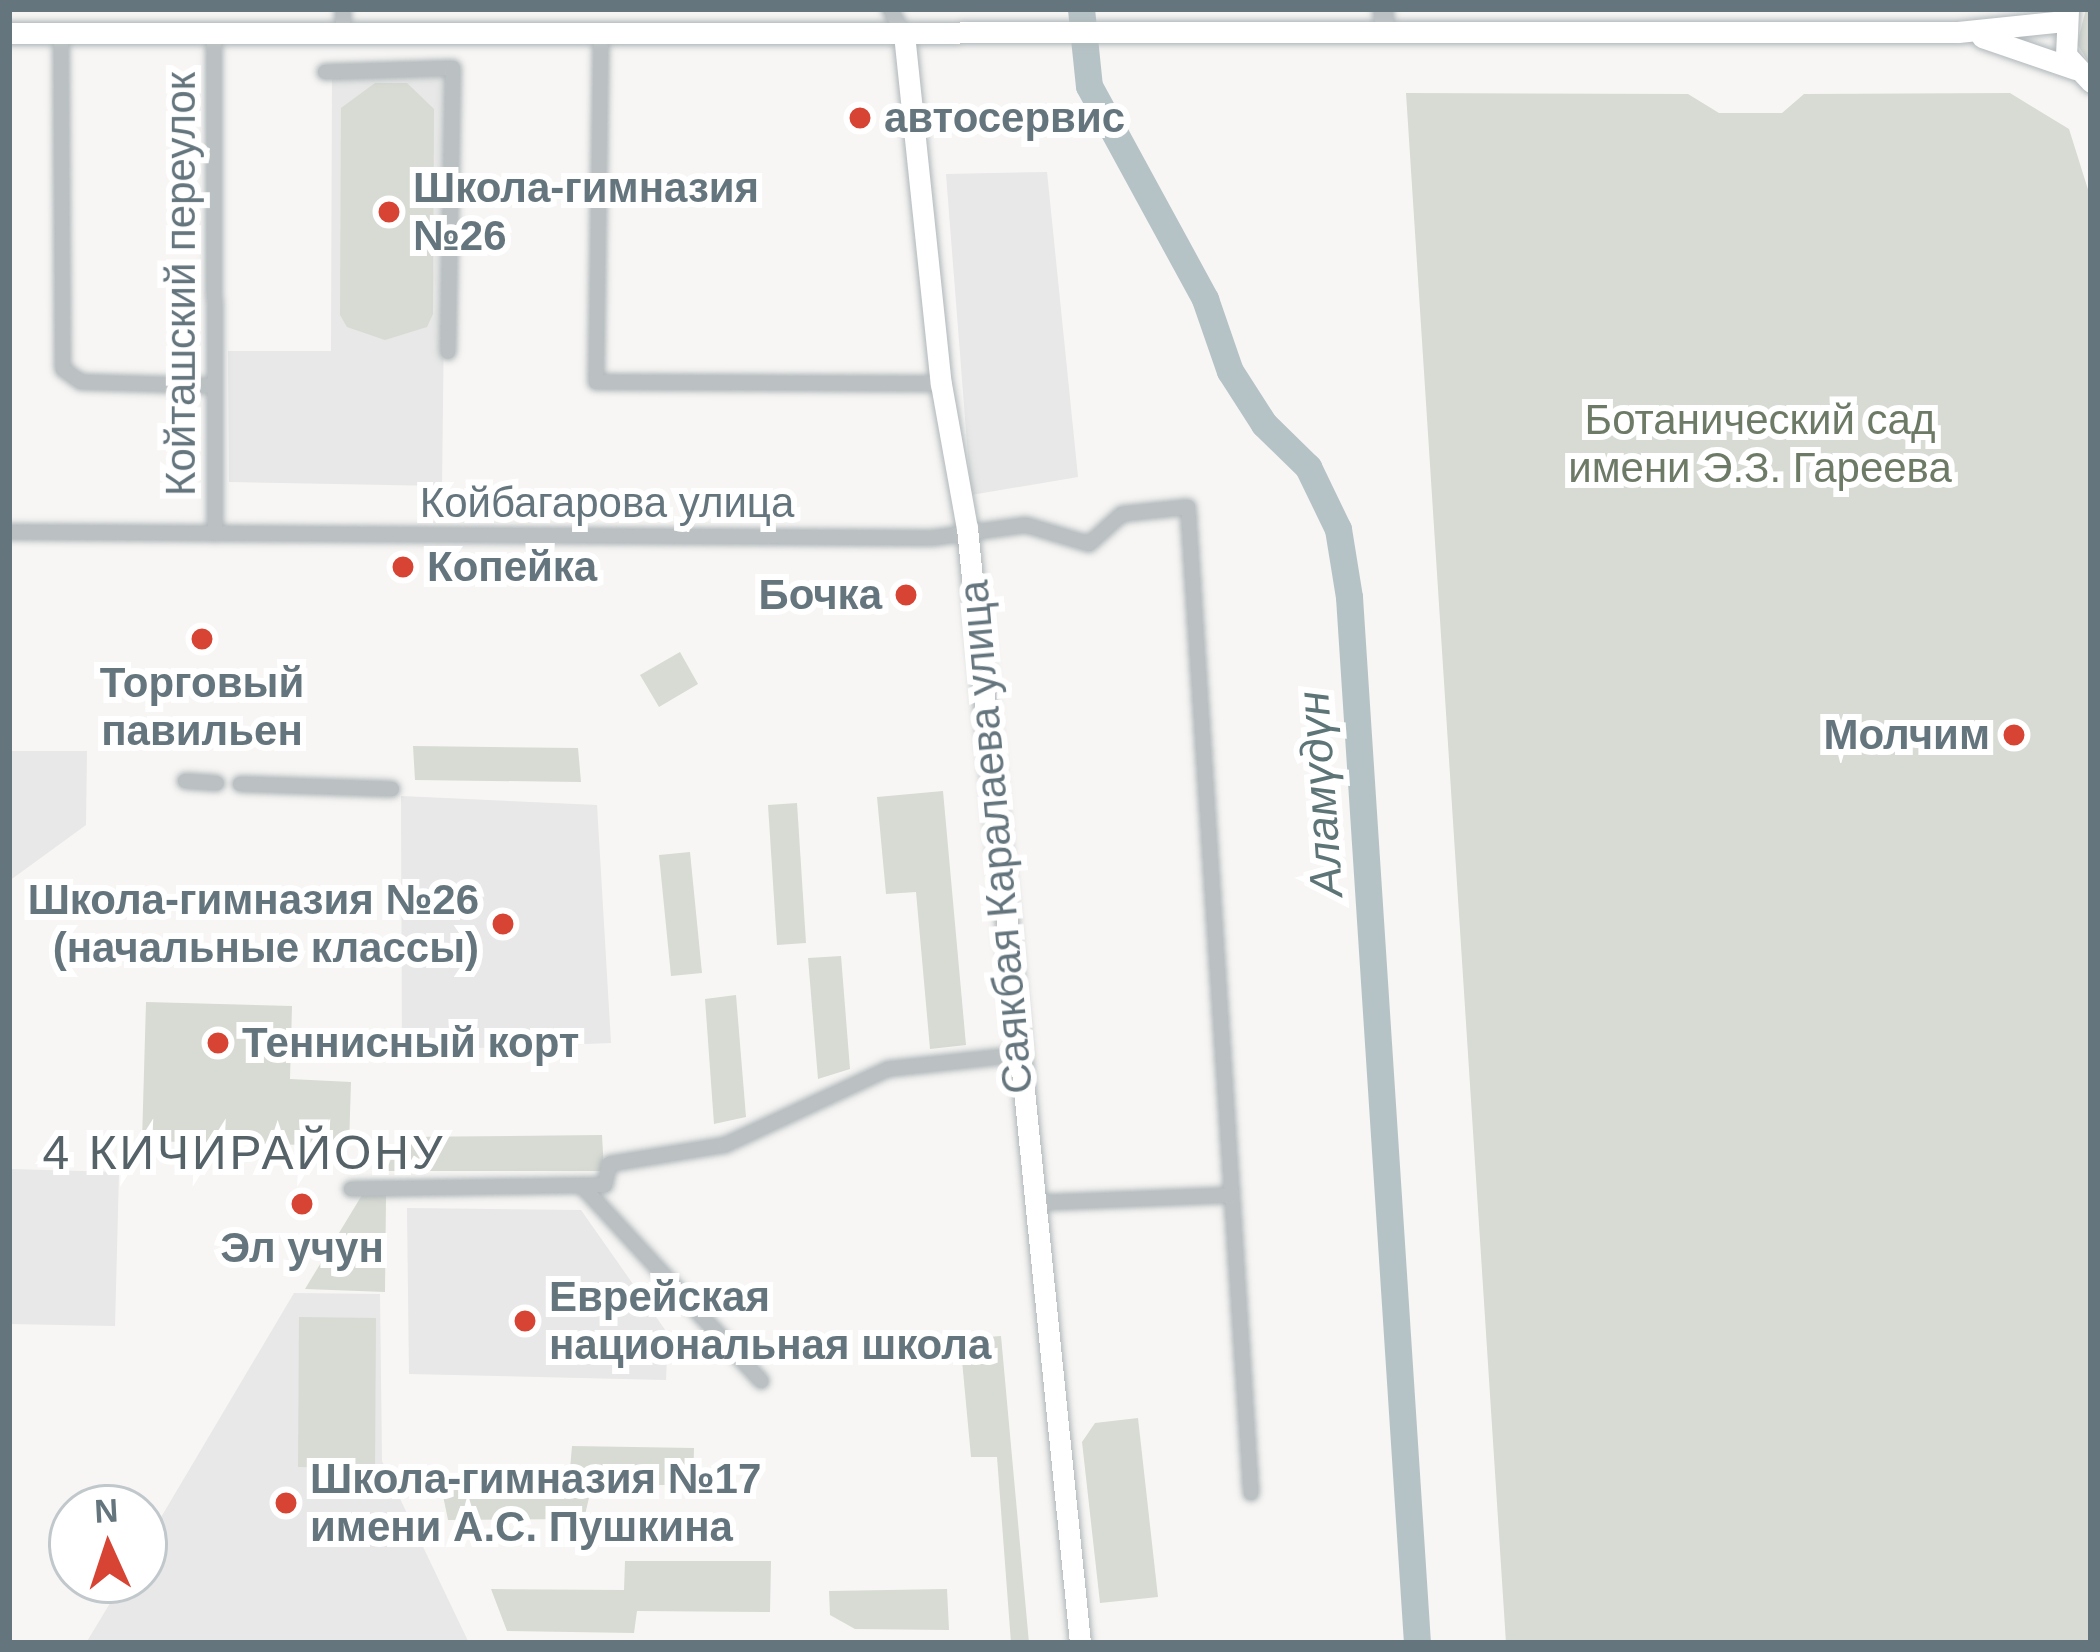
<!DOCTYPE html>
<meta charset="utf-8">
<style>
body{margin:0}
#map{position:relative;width:2100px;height:1652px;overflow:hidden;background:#f7f6f4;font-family:Helvetica,sans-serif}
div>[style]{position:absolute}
.built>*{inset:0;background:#e7e8e7}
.green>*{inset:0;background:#d7dbd3}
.river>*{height:27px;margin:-13.5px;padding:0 13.5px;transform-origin:13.5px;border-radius:13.5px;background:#b6c3c6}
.roads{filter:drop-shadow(0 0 3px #b0b7ba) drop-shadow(0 0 3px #b0b7ba)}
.minor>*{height:14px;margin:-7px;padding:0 7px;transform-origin:7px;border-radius:7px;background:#bbc1c3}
.tertiary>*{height:18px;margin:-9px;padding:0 9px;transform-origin:9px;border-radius:9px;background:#bbc1c3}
.secondary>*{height:21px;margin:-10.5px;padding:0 10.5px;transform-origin:10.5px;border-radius:10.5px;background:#fff}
.primary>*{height:21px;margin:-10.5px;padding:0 10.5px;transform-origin:10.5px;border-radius:10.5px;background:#fff}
.dots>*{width:33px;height:33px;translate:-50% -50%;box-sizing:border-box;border:6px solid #fff;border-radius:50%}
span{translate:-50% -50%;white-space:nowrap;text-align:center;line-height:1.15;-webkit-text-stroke:12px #fff;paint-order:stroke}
.poi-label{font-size:42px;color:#64757d;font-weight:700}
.left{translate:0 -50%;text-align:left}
.right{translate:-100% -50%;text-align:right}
.street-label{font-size:42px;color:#64757d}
.park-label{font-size:42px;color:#6d7a66}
.water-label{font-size:45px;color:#5e7578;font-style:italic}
.quarter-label{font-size:48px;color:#556268;letter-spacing:3px}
.frame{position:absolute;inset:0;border:12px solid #64757d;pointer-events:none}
.north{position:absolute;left:48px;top:1484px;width:120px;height:120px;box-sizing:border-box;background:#fff;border:3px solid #c1c8cb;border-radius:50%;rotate:357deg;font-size:33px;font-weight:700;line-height:48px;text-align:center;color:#64757d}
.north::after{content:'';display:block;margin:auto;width:42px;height:54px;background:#d84433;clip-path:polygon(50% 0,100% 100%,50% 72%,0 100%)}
</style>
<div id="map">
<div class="built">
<i style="clip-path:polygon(332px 73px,447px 73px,442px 486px,229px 482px,228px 351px,331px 351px)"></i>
<i style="clip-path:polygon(1047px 172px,1078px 477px,971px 495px,946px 174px)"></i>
<i style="clip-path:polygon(9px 751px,87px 751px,86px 825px,9px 881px)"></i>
<i style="clip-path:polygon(401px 796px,597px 805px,611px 1043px,402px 1051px)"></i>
<i style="clip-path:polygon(9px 1169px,119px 1172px,115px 1326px,9px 1324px)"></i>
<i style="clip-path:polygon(407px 1208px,581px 1210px,668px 1334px,666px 1380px,409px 1374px)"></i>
<i style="clip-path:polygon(294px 1293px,380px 1294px,382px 1461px,469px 1643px,86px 1643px,124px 1580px,144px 1580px,144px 1546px)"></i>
</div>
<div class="green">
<i style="clip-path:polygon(2086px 9px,2091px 9px,2091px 66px,2077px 44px)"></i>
<i style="clip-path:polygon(375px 83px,407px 83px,434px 109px,433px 314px,427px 327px,385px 340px,347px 327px,340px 315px,341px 108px)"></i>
<i style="clip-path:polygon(1406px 93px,1688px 94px,1719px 113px,1782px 113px,1804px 94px,2010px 93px,2069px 129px,2091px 199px,2091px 1643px,1506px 1643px)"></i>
<i style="clip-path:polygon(680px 652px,698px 684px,659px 707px,640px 675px)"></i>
<i style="clip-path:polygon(413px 746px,578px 748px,581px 782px,415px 780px)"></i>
<i style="clip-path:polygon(943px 791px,966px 1045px,930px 1049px,916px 892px,886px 894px,877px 797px)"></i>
<i style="clip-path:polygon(797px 803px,806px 943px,777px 945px,768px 805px)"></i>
<i style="clip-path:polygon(690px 852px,702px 973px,671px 976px,659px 855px)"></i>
<i style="clip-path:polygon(841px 956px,850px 1069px,818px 1079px,808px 958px)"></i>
<i style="clip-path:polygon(736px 995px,746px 1117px,714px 1124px,705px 999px)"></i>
<i style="clip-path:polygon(146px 1002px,292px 1006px,290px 1079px,351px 1082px,349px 1146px,142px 1141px)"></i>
<i style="clip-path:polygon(602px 1135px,604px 1171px,386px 1171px,400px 1137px)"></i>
<i style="clip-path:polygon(362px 1195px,386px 1195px,385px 1292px,305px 1289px)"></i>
<i style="clip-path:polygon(299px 1317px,376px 1318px,375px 1468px,298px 1467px)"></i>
<i style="clip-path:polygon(1001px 1336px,1029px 1643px,1011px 1643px,997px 1457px,971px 1457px,960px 1339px)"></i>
<i style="clip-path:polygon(1138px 1418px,1158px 1597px,1100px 1603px,1082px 1442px,1095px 1423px)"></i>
<i style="clip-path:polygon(572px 1446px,694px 1448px,693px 1485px,592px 1485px,584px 1519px,448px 1520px,440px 1481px,569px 1481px)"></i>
<i style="clip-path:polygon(625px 1561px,771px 1561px,770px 1612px,637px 1611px,634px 1633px,507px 1631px,491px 1589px,624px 1590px)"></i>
<i style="clip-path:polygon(947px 1589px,949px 1630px,855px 1629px,830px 1615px,829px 1591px)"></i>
</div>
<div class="river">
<i style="left:1081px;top:9px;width:77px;rotate:84.1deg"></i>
<i style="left:1089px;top:86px;width:243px;rotate:61.4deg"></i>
<i style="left:1205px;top:299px;width:76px;rotate:70.9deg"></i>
<i style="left:1230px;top:371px;width:63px;rotate:57.3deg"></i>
<i style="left:1264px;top:424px;width:62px;rotate:44.3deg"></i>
<i style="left:1308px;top:467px;width:69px;rotate:64.2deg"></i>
<i style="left:1338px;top:529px;width:69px;rotate:80.8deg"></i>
<i style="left:1349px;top:597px;width:1048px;rotate:86.28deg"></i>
</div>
<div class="roads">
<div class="minor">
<i style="left:890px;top:9px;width:29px;rotate:61deg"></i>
<i style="left:61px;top:33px;width:336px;rotate:89.7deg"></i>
<i style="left:63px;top:369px;width:22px;rotate:36deg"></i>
<i style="left:81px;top:382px;width:132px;rotate:1.7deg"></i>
<i style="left:214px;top:33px;width:501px;rotate:89.89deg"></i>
<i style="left:343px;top:33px;width:24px;rotate:-90deg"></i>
<i style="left:601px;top:33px;width:349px;rotate:90.8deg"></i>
<i style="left:596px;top:382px;width:345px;rotate:0.3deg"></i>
<i style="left:325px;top:72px;width:128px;rotate:-1.8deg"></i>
<i style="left:453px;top:68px;width:284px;rotate:91deg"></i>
<i style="left:9px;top:532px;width:923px;rotate:0.37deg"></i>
<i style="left:932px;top:538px;width:95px;rotate:-7.9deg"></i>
<i style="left:1026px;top:525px;width:66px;rotate:16.8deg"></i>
<i style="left:1089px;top:544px;width:45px;rotate:-42.3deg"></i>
<i style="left:1122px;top:514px;width:66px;rotate:-6.1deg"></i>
<i style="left:1188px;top:507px;width:988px;rotate:86.34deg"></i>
<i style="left:185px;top:781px;width:32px;rotate:4deg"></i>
<i style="left:240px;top:784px;width:152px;rotate:1.9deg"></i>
<i style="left:582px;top:1186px;width:265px;rotate:47.4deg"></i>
<i style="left:351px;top:1189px;width:254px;rotate:-0.9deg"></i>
<i style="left:605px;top:1185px;width:21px;rotate:-79deg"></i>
<i style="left:609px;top:1164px;width:118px;rotate:-9.3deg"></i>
<i style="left:725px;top:1145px;width:180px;rotate:-25deg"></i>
<i style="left:888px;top:1069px;width:129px;rotate:-6.2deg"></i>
<i style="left:1033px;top:1203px;width:199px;rotate:-2.3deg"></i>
</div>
<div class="tertiary">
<i style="left:1383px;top:9px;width:24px;rotate:85deg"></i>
</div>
<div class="secondary">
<i style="left:904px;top:34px;width:352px;rotate:84deg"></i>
<i style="left:941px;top:384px;width:146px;rotate:79.8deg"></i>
<i style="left:967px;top:528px;width:1121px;rotate:84.21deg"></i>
</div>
<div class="primary">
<i style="left:2068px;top:10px;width:45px;rotate:92.5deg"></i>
<i style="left:2066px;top:55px;width:37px;rotate:47deg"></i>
<i style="left:9px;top:33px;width:1949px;rotate:-0.03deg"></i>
<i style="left:1958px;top:32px;width:107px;rotate:-5.9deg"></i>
<i style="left:1982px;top:37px;width:98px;rotate:19deg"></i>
</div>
</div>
<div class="dots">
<i style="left:860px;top:118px;background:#d84433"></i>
<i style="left:389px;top:212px;background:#d84433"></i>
<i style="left:403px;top:567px;background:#d84433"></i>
<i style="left:906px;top:595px;background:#d84433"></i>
<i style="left:202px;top:639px;background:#d84433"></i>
<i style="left:2014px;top:735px;background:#d84433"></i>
<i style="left:503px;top:924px;background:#d84433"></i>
<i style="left:218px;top:1043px;background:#d84433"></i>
<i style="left:302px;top:1204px;background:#d84433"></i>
<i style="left:525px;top:1321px;background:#d84433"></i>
<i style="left:286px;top:1503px;background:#d84433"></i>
</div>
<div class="poi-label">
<span class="left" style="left:884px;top:118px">автосервис</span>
<span class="left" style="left:413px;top:212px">Школа-гимназия<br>№26</span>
<span class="left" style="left:427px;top:567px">Копейка</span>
<span class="right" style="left:882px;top:595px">Бочка</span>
<span style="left:202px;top:707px">Торговый<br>павильен</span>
<span class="right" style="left:1990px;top:735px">Молчим</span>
<span class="right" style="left:479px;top:924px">Школа-гимназия №26<br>(начальные классы)</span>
<span class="left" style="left:242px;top:1043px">Теннисный корт</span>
<span style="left:302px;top:1248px">Эл учун</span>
<span class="left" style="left:549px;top:1321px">Еврейская<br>национальная школа</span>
<span class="left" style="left:310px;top:1503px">Школа-гимназия №17<br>имени А.С. Пушкина</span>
</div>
<div class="street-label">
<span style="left:181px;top:284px;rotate:-90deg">Койташский переулок</span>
<span style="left:607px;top:503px">Койбагарова улица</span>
<span style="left:996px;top:837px;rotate:-95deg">Саякбая Каралаева улица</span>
</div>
<div class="park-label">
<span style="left:1760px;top:444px">Ботанический сад<br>имени Э.З. Гареева</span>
</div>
<div class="water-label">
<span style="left:1320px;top:794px;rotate:-94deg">Аламүдүн</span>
</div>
<div class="quarter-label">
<span style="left:244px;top:1153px">4 КИЧИРАЙОНУ</span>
</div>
<div class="frame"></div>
<div class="north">N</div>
</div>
